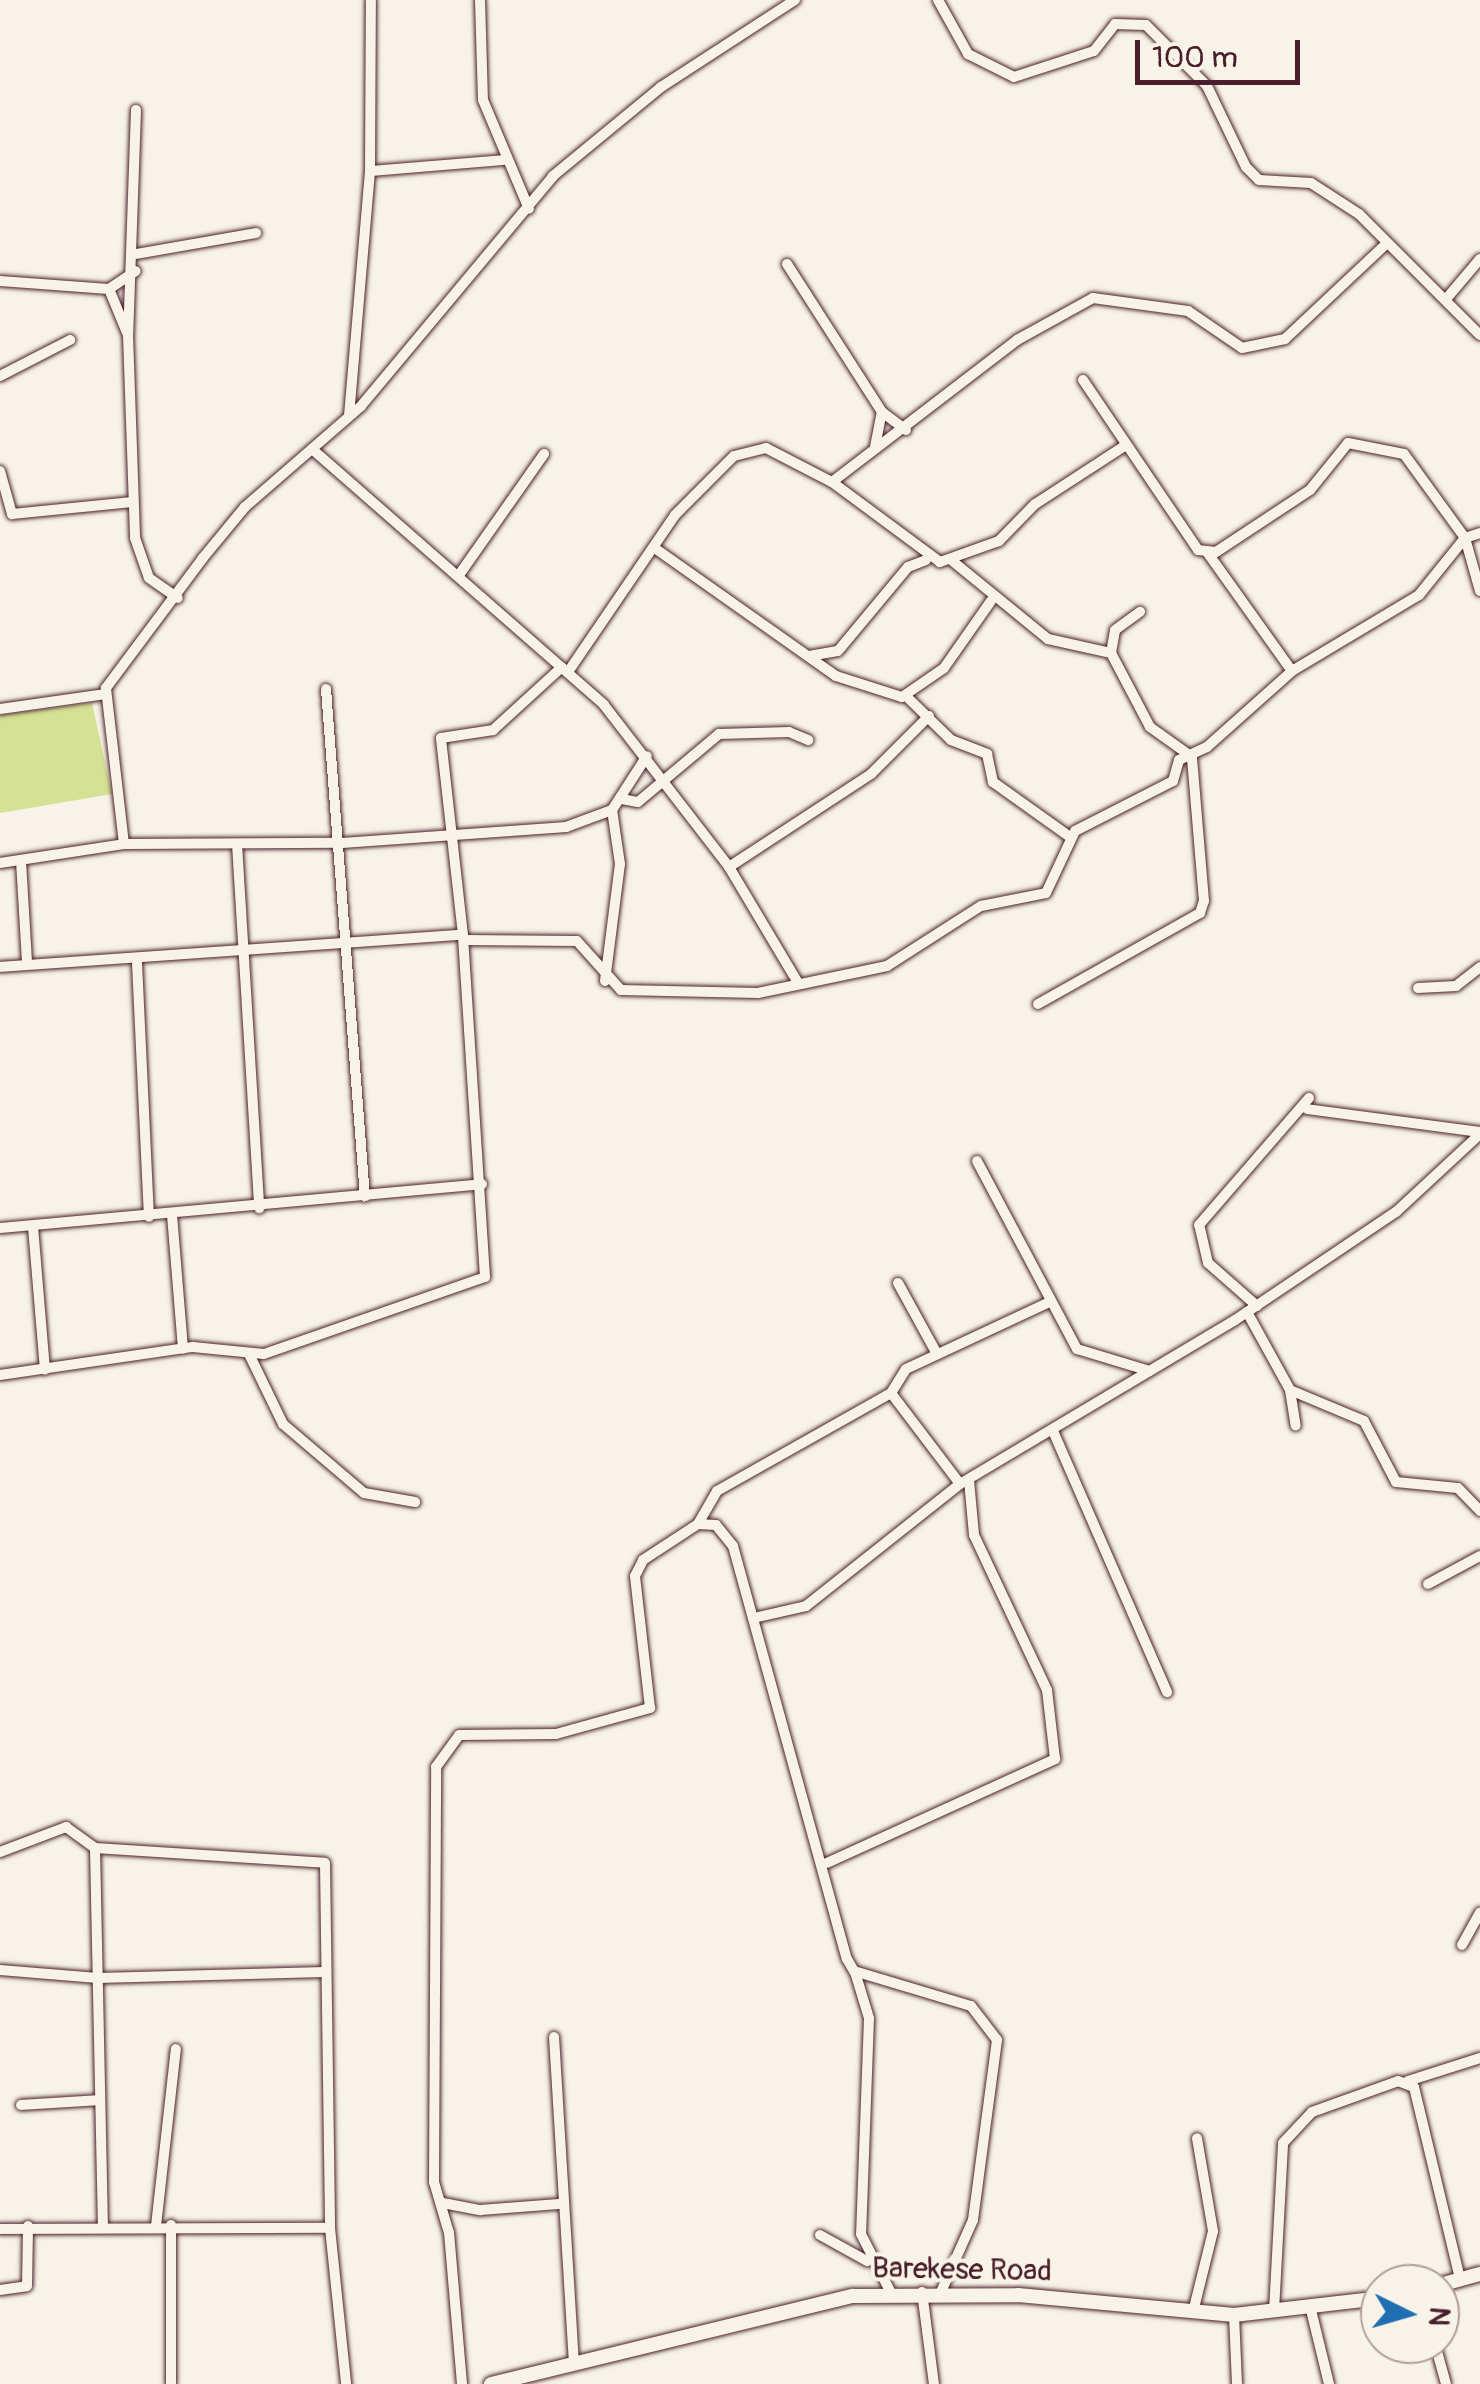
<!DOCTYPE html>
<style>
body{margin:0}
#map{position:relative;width:1480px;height:2384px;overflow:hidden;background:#f7f3e8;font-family:Pangolin,sans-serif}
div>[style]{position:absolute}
.green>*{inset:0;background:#d5e194}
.roads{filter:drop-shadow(0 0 2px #4a1f2b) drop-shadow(0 0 2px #4a1f2b)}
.minor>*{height:10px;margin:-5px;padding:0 5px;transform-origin:5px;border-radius:5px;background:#f7f3e8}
.secondary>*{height:14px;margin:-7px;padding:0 7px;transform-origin:7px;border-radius:7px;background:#f7f3e8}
span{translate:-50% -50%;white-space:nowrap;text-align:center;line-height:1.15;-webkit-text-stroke:8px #f7f3e8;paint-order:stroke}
.street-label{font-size:30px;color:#4a1f2b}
.north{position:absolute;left:1360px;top:2264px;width:100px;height:100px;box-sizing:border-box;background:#f7f3e8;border:2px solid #b29e9c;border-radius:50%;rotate:95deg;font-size:28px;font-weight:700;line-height:40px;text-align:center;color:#4a1f2b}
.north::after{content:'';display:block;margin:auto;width:35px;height:45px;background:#1f6fb2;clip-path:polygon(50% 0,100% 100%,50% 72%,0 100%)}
.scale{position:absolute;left:1135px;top:40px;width:165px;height:45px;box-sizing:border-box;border:5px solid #4a1f2b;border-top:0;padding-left:12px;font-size:30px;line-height:35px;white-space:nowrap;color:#4a1f2b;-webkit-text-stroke:8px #f7f3e8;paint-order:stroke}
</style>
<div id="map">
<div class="green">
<i style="clip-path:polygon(92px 703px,112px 794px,0 813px,0 715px)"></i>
</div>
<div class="roads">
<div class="minor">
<i style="left:480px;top:0;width:100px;rotate:88.3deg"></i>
<i style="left:483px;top:100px;width:118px;rotate:67.1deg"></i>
<i style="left:938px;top:0;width:62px;rotate:60.9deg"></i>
<i style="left:968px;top:54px;width:51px;rotate:26.6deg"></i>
<i style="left:1014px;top:77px;width:84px;rotate:-18deg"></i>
<i style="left:1094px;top:51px;width:34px;rotate:-52deg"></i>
<i style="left:1115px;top:24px;width:31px;rotate:2deg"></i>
<i style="left:1146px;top:25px;width:86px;rotate:45deg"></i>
<i style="left:1207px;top:86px;width:90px;rotate:64.3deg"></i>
<i style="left:1246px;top:167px;width:18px;rotate:45deg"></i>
<i style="left:1259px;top:180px;width:52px;rotate:3.3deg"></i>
<i style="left:1311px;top:183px;width:57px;rotate:32.9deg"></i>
<i style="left:1359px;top:214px;width:171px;rotate:45deg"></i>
<i style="left:136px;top:110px;width:225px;rotate:92deg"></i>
<i style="left:128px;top:335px;width:203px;rotate:88deg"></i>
<i style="left:135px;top:538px;width:42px;rotate:70.7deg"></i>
<i style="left:149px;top:578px;width:35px;rotate:35deg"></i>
<i style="left:370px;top:171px;width:134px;rotate:-4.7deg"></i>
<i style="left:136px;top:254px;width:122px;rotate:-9.9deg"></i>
<i style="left:787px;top:264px;width:176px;rotate:57.3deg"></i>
<i style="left:882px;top:412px;width:30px;rotate:37deg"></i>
<i style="left:0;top:281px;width:109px;rotate:4.2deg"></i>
<i style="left:109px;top:289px;width:32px;rotate:-34deg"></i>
<i style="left:109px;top:289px;width:50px;rotate:67.6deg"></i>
<i style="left:1447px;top:298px;width:51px;rotate:-49.8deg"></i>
<i style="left:0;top:376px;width:79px;rotate:-27.2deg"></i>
<i style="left:1083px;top:380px;width:205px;rotate:55.9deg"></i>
<i style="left:1198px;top:550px;width:18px;rotate:6deg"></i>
<i style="left:1216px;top:552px;width:113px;rotate:-33.4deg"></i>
<i style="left:1310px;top:490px;width:60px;rotate:-51deg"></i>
<i style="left:1348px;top:443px;width:57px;rotate:11.1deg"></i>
<i style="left:1404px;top:454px;width:104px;rotate:54deg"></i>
<i style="left:1465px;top:538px;width:16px;rotate:-18deg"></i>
<i style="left:349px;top:416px;width:246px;rotate:-85.1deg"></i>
<i style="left:370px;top:171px;width:171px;rotate:-89.7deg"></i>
<i style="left:1126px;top:445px;width:108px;rotate:147deg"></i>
<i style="left:1035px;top:504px;width:52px;rotate:134.2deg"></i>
<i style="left:999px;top:541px;width:63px;rotate:160.4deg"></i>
<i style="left:940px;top:562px;width:134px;rotate:-143.5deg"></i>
<i style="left:832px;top:482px;width:233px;rotate:-37.5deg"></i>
<i style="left:1017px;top:340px;width:87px;rotate:-28.9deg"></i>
<i style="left:1093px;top:298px;width:96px;rotate:7.8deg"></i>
<i style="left:1188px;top:311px;width:65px;rotate:34.4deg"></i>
<i style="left:1242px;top:348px;width:44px;rotate:-11.8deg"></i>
<i style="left:1285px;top:339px;width:136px;rotate:-43.2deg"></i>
<i style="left:875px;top:447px;width:36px;rotate:-79deg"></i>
<i style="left:312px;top:449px;width:388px;rotate:41.2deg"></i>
<i style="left:604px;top:705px;width:205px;rotate:52.3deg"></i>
<i style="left:729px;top:867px;width:133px;rotate:59.2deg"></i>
<i style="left:0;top:471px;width:45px;rotate:74.4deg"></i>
<i style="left:12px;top:514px;width:121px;rotate:-5.7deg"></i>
<i style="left:656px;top:549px;width:220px;rotate:35.2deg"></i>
<i style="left:836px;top:676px;width:69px;rotate:17.7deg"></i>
<i style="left:902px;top:697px;width:51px;rotate:-34.6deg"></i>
<i style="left:944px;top:668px;width:82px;rotate:-55deg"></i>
<i style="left:1207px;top:552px;width:146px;rotate:54.5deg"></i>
<i style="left:950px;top:559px;width:127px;rotate:39.2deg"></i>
<i style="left:1048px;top:639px;width:65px;rotate:12.5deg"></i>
<i style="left:459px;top:575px;width:148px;rotate:-54.9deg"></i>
<i style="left:809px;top:656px;width:29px;rotate:-10deg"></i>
<i style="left:838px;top:651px;width:109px;rotate:-50.2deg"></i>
<i style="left:908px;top:567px;width:19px;rotate:-21deg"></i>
<i style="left:568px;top:672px;width:190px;rotate:-55.7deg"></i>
<i style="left:675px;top:515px;width:83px;rotate:-45deg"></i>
<i style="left:734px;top:456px;width:33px;rotate:-14deg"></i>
<i style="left:766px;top:448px;width:74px;rotate:27.3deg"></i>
<i style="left:326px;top:689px;width:509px;rotate:85.61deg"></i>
<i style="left:908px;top:698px;width:60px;rotate:44.3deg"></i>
<i style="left:951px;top:740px;width:39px;rotate:21deg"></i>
<i style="left:987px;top:754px;width:29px;rotate:78deg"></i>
<i style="left:993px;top:782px;width:95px;rotate:35.5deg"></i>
<i style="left:0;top:709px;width:107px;rotate:-8.1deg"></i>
<i style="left:622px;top:799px;width:16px;rotate:11deg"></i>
<i style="left:638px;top:802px;width:106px;rotate:-40deg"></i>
<i style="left:719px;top:734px;width:70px;rotate:-1.6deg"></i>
<i style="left:789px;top:732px;width:21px;rotate:23deg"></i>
<i style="left:124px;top:844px;width:157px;rotate:-96.6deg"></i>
<i style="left:106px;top:688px;width:161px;rotate:-53.3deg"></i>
<i style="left:202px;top:559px;width:67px;rotate:-50.4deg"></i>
<i style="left:245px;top:507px;width:154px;rotate:-41deg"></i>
<i style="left:361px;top:406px;width:300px;rotate:-50.1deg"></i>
<i style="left:553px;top:176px;width:140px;rotate:-39.5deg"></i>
<i style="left:661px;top:87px;width:160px;rotate:-33deg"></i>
<i style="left:237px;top:844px;width:365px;rotate:86.5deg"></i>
<i style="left:21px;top:861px;width:100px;rotate:86.6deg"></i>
<i style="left:0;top:863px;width:125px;rotate:-8.7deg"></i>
<i style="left:124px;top:844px;width:218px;rotate:-0.3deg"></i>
<i style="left:342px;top:843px;width:225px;rotate:-4.1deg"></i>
<i style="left:566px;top:827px;width:49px;rotate:-20.3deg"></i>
<i style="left:612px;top:810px;width:64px;rotate:-57.1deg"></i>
<i style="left:729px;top:867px;width:170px;rotate:-33.2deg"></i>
<i style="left:871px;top:774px;width:82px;rotate:-45deg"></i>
<i style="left:464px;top:940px;width:113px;rotate:0.5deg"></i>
<i style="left:577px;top:941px;width:66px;rotate:48.1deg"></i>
<i style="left:621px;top:990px;width:137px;rotate:1.3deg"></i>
<i style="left:758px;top:993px;width:132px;rotate:-11.8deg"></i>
<i style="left:887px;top:966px;width:112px;rotate:-32.6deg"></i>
<i style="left:981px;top:906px;width:66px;rotate:-11.3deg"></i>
<i style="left:1046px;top:893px;width:68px;rotate:-64.9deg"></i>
<i style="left:1075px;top:831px;width:110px;rotate:-27deg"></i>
<i style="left:1173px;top:781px;width:22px;rotate:-74deg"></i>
<i style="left:1179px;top:760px;width:31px;rotate:-25deg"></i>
<i style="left:1207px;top:747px;width:114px;rotate:-41.8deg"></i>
<i style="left:1292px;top:671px;width:148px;rotate:-30.9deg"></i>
<i style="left:1419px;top:595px;width:73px;rotate:-51.1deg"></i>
<i style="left:1465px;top:538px;width:55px;rotate:74.2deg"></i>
<i style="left:137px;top:963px;width:254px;rotate:87.3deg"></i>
<i style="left:0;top:967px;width:464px;rotate:-4deg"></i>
<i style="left:463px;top:935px;width:198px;rotate:-96.4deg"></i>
<i style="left:441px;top:738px;width:53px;rotate:-8.7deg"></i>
<i style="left:493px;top:730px;width:93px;rotate:-42.4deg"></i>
<i style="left:605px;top:981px;width:118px;rotate:-82.7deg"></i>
<i style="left:620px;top:864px;width:55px;rotate:-98.4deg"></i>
<i style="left:1418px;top:988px;width:38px;rotate:-3deg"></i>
<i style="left:1456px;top:986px;width:31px;rotate:-38deg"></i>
<i style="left:1038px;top:1004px;width:186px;rotate:-29.3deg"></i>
<i style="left:1200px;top:913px;width:13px;rotate:-72deg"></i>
<i style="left:1204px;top:901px;width:144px;rotate:-94.8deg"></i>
<i style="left:1192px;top:757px;width:52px;rotate:-144.5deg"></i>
<i style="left:1150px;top:727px;width:84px;rotate:-117.8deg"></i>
<i style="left:1111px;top:653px;width:23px;rotate:-80deg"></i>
<i style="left:1115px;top:630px;width:31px;rotate:-36deg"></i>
<i style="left:1307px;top:1109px;width:175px;rotate:7.6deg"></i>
<i style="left:977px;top:1161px;width:213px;rotate:62deg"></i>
<i style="left:1077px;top:1349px;width:76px;rotate:16.8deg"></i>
<i style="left:172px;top:1215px;width:134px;rotate:85.3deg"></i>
<i style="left:33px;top:1227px;width:143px;rotate:85.2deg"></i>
<i style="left:0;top:1228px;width:484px;rotate:-5.2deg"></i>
<i style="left:898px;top:1283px;width:81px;rotate:61.2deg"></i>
<i style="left:1257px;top:1306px;width:65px;rotate:-138.7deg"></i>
<i style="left:1208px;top:1263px;width:39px;rotate:-103deg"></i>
<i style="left:1199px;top:1225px;width:168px;rotate:-49.1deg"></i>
<i style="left:1247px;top:1312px;width:89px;rotate:61.1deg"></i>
<i style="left:1290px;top:1390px;width:36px;rotate:81deg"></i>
<i style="left:250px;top:1356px;width:76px;rotate:64.1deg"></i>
<i style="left:283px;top:1424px;width:106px;rotate:40.4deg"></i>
<i style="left:364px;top:1493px;width:52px;rotate:10deg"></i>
<i style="left:0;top:1375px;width:195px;rotate:-8.3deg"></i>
<i style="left:193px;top:1347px;width:71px;rotate:5.6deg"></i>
<i style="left:264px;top:1354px;width:234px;rotate:-19.2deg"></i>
<i style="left:485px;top:1277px;width:341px;rotate:-93.7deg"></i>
<i style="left:1290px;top:1390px;width:80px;rotate:22.7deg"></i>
<i style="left:1364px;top:1421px;width:69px;rotate:62.3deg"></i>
<i style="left:1396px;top:1482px;width:62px;rotate:5.5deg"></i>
<i style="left:1458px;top:1488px;width:32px;rotate:46deg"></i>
<i style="left:891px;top:1393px;width:28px;rotate:-58deg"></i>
<i style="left:906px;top:1369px;width:159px;rotate:-25deg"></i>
<i style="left:1053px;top:1431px;width:285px;rotate:66.4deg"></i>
<i style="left:698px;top:1524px;width:38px;rotate:-60deg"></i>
<i style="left:717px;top:1491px;width:200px;rotate:-29.4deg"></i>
<i style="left:891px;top:1393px;width:114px;rotate:52.8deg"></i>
<i style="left:1428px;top:1584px;width:59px;rotate:-28.3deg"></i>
<i style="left:758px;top:1617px;width:49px;rotate:-12.9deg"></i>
<i style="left:806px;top:1606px;width:196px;rotate:-38.4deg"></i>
<i style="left:960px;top:1484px;width:320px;rotate:-30.8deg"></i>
<i style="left:1235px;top:1320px;width:194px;rotate:-33.9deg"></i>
<i style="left:1396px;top:1212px;width:115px;rotate:-42.9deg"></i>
<i style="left:95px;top:1848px;width:230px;rotate:3.7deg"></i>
<i style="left:325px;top:1863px;width:365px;rotate:89.2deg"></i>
<i style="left:330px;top:2228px;width:157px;rotate:84.1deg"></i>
<i style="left:0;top:1852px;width:71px;rotate:-20.7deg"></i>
<i style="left:66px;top:1827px;width:36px;rotate:36deg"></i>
<i style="left:95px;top:1848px;width:378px;rotate:88.8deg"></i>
<i style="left:827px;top:1863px;width:251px;rotate:-24.5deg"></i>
<i style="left:1055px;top:1759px;width:69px;rotate:-96.6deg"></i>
<i style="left:1047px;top:1690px;width:171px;rotate:-115.2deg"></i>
<i style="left:974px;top:1535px;width:55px;rotate:-95.2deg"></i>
<i style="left:1462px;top:1945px;width:37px;rotate:-61deg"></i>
<i style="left:0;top:1970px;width:98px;rotate:4.7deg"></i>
<i style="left:98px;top:1978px;width:226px;rotate:-1.5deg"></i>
<i style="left:855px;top:1972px;width:48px;rotate:73.1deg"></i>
<i style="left:869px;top:2018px;width:216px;rotate:92.1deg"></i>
<i style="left:861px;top:2234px;width:66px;rotate:63deg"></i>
<i style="left:554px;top:2037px;width:325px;rotate:86.5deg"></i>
<i style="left:1408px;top:2081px;width:76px;rotate:-17.7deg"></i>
<i style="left:21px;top:2105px;width:79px;rotate:-3.6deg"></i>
<i style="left:443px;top:2203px;width:38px;rotate:11deg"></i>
<i style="left:480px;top:2210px;width:79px;rotate:-4.3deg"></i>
<i style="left:171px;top:2225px;width:159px;rotate:90deg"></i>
<i style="left:156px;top:2226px;width:178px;rotate:-83.6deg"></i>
<i style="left:0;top:2229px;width:330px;rotate:-0.2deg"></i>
<i style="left:820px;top:2235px;width:54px;rotate:29deg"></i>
<i style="left:0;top:2290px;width:27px;rotate:-8deg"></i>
<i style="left:27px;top:2286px;width:60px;rotate:-89deg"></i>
<i style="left:922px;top:2292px;width:93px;rotate:82.6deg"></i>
<i style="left:1311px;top:2310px;width:76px;rotate:76.3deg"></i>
<i style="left:1274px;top:2311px;width:168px;rotate:-86.9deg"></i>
<i style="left:1283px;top:2143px;width:42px;rotate:-46.9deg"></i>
<i style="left:1312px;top:2112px;width:91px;rotate:-19.8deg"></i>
<i style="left:1398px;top:2081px;width:17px;rotate:21deg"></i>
<i style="left:1414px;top:2087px;width:197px;rotate:76.5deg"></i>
<i style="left:1193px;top:2312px;width:83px;rotate:-76.1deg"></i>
<i style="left:1213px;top:2231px;width:94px;rotate:-99.8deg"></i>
<i style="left:1234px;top:2315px;width:69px;rotate:87.5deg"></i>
<i style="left:1435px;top:2344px;width:41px;rotate:74.6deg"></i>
<i style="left:462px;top:2384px;width:152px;rotate:-94.9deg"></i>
<i style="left:449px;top:2233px;width:53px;rotate:-106.4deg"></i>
<i style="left:434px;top:2182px;width:415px;rotate:-89.7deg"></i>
<i style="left:436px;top:1767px;width:39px;rotate:-54deg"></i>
<i style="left:459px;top:1735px;width:97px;rotate:-0.6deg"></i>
<i style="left:556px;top:1734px;width:98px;rotate:-15.5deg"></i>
<i style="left:650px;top:1708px;width:133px;rotate:-96.5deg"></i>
<i style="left:635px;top:1576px;width:18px;rotate:-63deg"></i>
<i style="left:643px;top:1560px;width:66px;rotate:-33.2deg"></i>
<i style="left:698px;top:1524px;width:18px;rotate:3deg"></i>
<i style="left:716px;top:1525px;width:27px;rotate:51deg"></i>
<i style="left:733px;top:1546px;width:428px;rotate:74.6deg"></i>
<i style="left:847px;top:1959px;width:14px;rotate:60deg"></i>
<i style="left:854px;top:1971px;width:122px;rotate:16.7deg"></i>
<i style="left:971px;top:2006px;width:43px;rotate:52.6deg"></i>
<i style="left:997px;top:2040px;width:182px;rotate:97.6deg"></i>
<i style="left:973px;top:2220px;width:79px;rotate:114deg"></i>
</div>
<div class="secondary">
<i style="left:1440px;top:2285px;width:41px;rotate:-15.4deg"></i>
<i style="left:491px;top:2384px;width:373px;rotate:-13.7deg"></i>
<i style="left:853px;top:2296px;width:165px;rotate:-0.3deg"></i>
<i style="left:1018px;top:2295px;width:217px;rotate:5.3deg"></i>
<i style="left:1234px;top:2315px;width:147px;rotate:-6.6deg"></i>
</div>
</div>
<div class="street-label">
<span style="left:962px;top:2270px;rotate:1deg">Barekese Road</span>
</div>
<div class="north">N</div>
<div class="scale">100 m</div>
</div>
